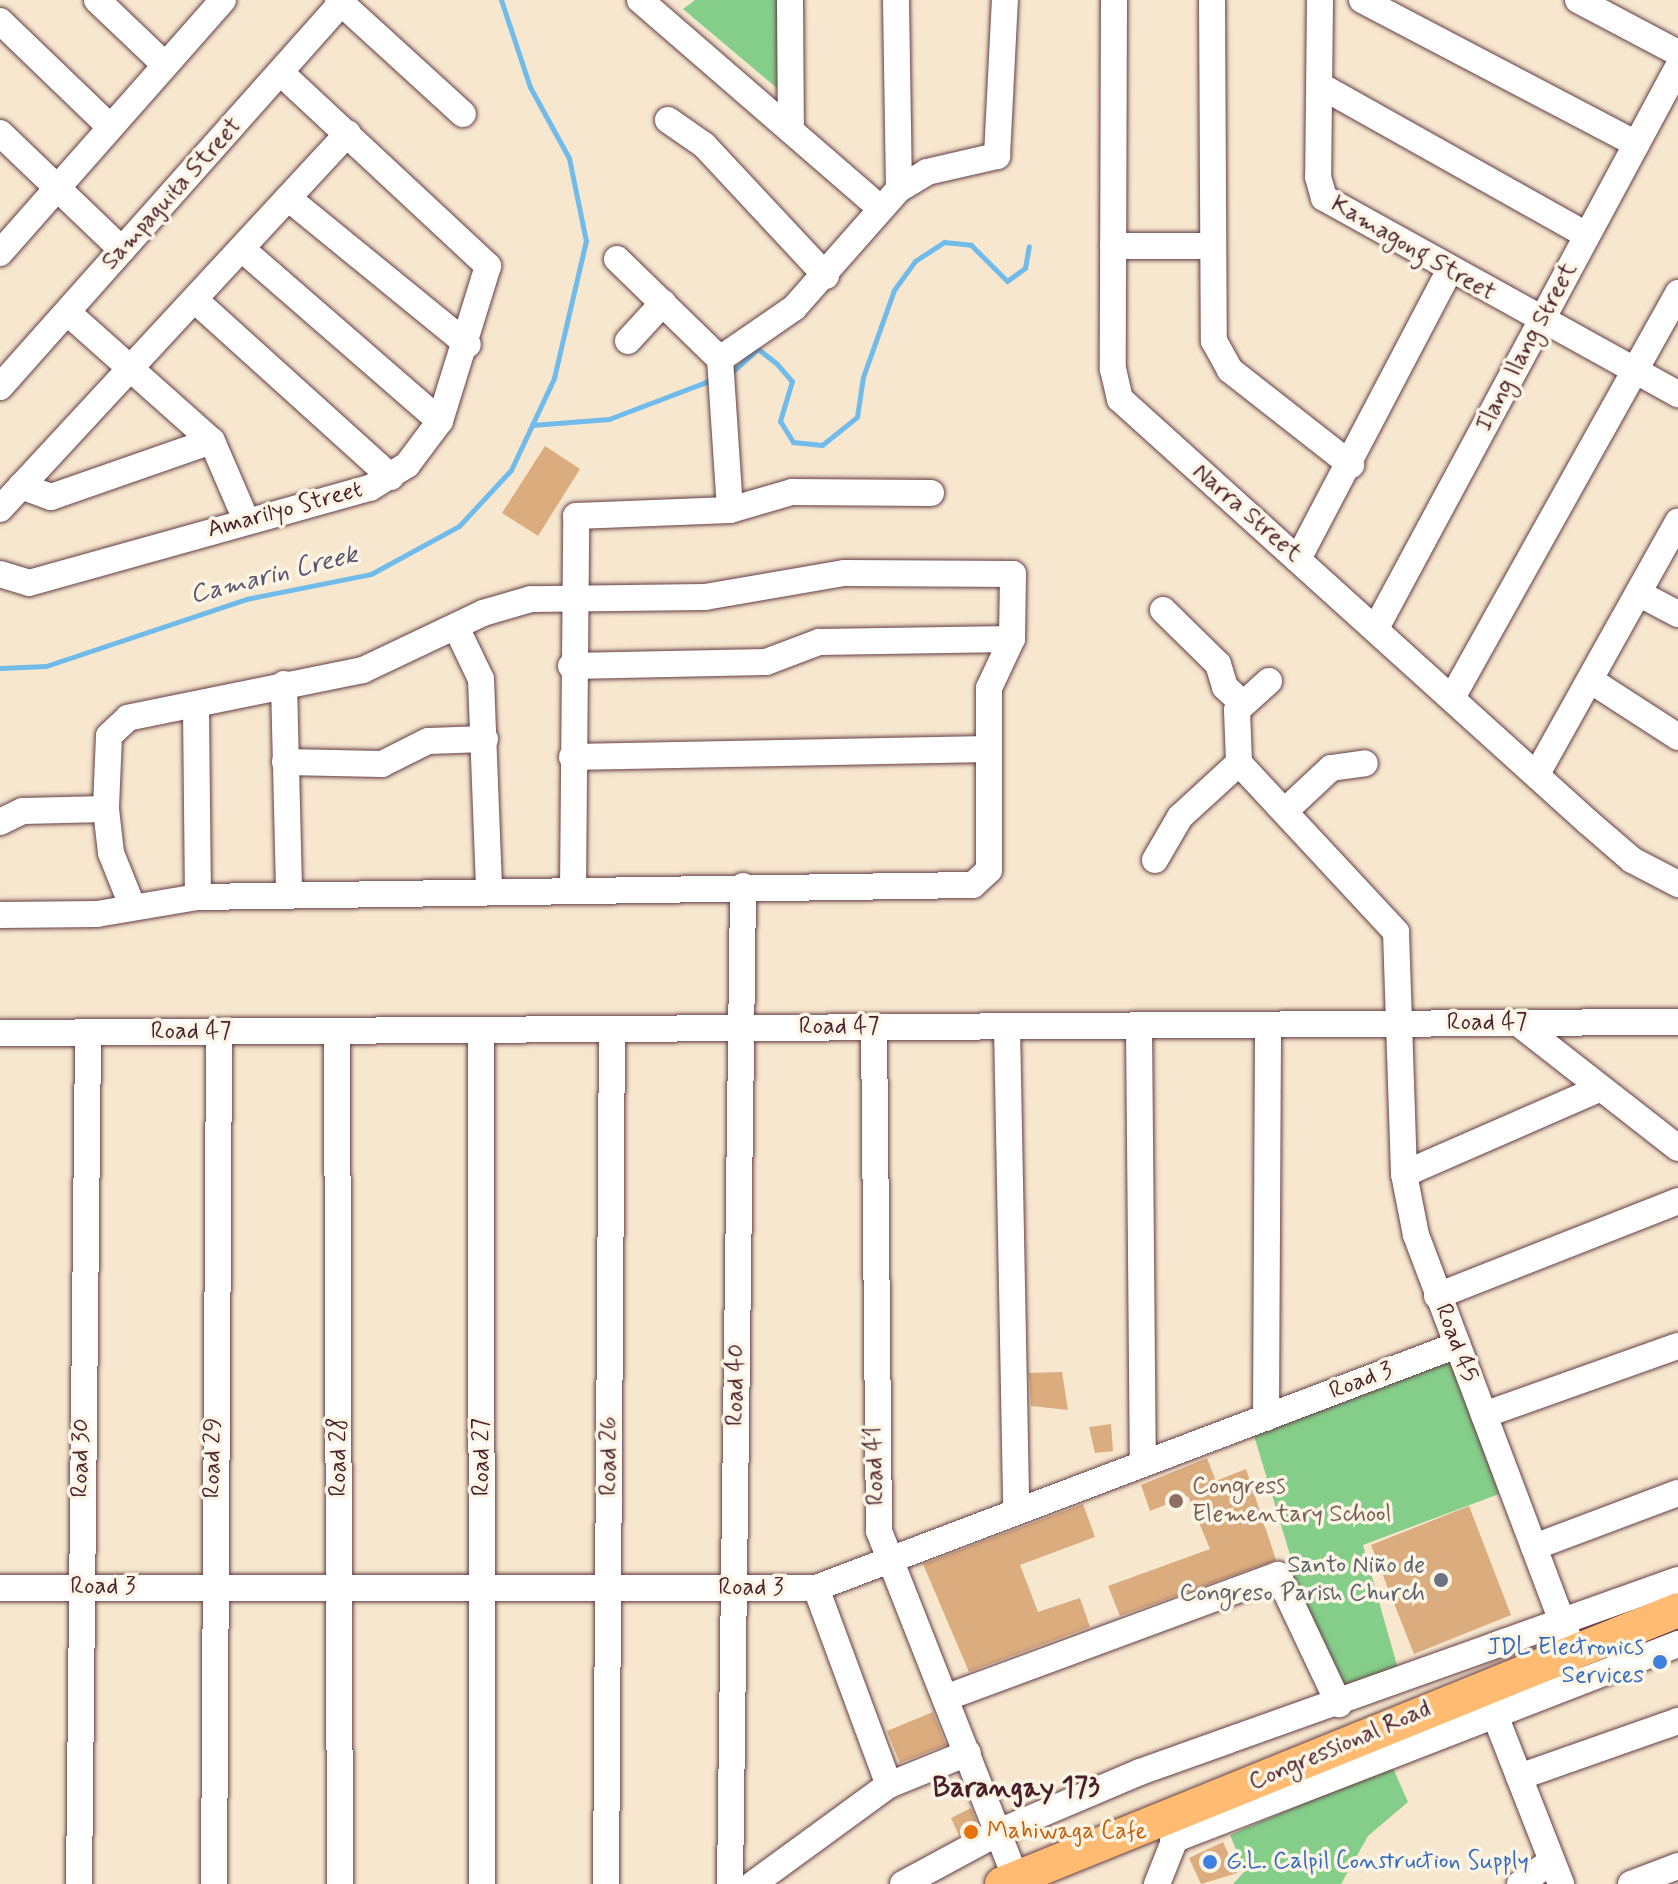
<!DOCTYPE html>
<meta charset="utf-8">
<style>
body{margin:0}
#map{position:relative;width:1678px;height:1884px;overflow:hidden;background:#f7e7cf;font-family:Mynerve,sans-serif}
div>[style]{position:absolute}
.green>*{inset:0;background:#85ce8a}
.stream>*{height:5px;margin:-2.5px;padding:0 2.5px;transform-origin:2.5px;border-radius:2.5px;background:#71bbea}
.building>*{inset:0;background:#dbac7e}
.roads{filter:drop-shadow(0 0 2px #643d44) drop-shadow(0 0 2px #643d44)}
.minor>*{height:26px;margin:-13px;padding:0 13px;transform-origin:13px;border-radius:13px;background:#fff}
.major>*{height:34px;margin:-17px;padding:0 17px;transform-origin:17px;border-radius:17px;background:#febb71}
.dots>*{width:22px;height:22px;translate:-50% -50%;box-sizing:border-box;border:4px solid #fcf5e5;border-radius:50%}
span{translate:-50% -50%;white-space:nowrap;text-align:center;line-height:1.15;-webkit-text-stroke:7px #fcf5e5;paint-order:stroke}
.street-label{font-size:24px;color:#4a1f2b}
.education-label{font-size:24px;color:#785e54}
.left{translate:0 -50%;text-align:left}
.worship-label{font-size:24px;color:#5b616d}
.right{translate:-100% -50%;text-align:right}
.shop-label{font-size:24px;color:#366cbe}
.food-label{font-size:24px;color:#c56008}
.water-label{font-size:26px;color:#58566e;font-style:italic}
.quarter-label{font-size:28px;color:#4a1f2b;font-weight:700}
</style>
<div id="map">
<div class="green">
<i style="clip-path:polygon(695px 0,777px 0,778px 89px,683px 9px)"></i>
<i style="clip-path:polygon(1450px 1355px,1499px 1494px,1363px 1545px,1398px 1669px,1345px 1690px,1281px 1570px,1291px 1558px,1252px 1429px)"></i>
<i style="clip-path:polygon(1392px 1766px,1408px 1802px,1368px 1836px,1341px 1884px,1233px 1884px,1245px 1871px,1230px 1835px)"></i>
</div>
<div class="stream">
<i style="left:731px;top:373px;width:36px;rotate:-42deg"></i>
<i style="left:758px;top:349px;width:24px;rotate:38deg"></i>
<i style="left:777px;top:364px;width:23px;rotate:49deg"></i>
<i style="left:792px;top:381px;width:42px;rotate:106.7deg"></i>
<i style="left:780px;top:421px;width:25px;rotate:58deg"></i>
<i style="left:793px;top:442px;width:29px;rotate:6deg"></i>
<i style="left:822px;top:445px;width:45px;rotate:-38.7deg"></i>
<i style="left:857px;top:417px;width:40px;rotate:-81.5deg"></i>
<i style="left:863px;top:377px;width:92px;rotate:-70.4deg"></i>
<i style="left:894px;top:290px;width:36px;rotate:-54deg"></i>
<i style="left:915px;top:261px;width:35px;rotate:-33deg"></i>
<i style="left:944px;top:242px;width:27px;rotate:6deg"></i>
<i style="left:971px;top:245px;width:51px;rotate:45deg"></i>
<i style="left:1007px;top:281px;width:22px;rotate:-36deg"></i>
<i style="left:1025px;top:268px;width:22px;rotate:-80deg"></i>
<i style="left:532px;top:425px;width:77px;rotate:-4.5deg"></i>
<i style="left:609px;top:419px;width:112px;rotate:-20.9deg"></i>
<i style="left:0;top:668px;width:46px;rotate:-2.5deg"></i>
<i style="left:46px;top:666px;width:211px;rotate:-18.5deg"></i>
<i style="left:246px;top:599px;width:127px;rotate:-11.3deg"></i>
<i style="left:371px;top:574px;width:100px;rotate:-28.6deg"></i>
<i style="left:459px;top:526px;width:76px;rotate:-47.1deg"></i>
<i style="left:511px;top:470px;width:102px;rotate:-64.9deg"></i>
<i style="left:554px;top:378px;width:141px;rotate:-76.9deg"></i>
<i style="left:586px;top:241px;width:85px;rotate:-101.6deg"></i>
<i style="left:569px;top:158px;width:81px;rotate:-118.8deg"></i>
<i style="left:530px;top:87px;width:92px;rotate:-108.4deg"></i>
</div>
<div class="building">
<i style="clip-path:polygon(545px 446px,580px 469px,538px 536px,502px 513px)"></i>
<i style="clip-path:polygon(1062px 1372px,1068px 1410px,1031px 1406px,1029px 1373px)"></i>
<i style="clip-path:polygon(1111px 1424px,1113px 1451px,1095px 1453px,1089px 1427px)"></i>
<i style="clip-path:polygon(1207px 1458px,1216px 1481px,1246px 1469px,1276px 1560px,1120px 1616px,1108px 1586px,1210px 1549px,1188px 1496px,1150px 1511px,1141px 1485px)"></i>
<i style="clip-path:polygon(1083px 1504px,1095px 1537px,1020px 1565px,1038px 1612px,1080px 1598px,1090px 1627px,969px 1672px,923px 1564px)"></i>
<i style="clip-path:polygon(1469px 1506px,1511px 1615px,1414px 1654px,1371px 1545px)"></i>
<i style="clip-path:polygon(933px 1712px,946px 1745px,900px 1763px,887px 1731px)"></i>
<i style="clip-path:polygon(971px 1808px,978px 1825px,959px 1836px,951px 1818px)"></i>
<i style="clip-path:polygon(1223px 1842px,1237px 1873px,1201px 1884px,1189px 1858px)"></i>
</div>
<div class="roads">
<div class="minor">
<i style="left:97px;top:0;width:94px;rotate:43.7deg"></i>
<i style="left:338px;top:0;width:169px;rotate:42.4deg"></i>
<i style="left:640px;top:0;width:318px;rotate:40.9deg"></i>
<i style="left:790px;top:0;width:130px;rotate:89.6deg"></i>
<i style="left:896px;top:0;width:189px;rotate:89.1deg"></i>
<i style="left:1114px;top:0;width:369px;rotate:90.2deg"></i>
<i style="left:1113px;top:369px;width:31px;rotate:77deg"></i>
<i style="left:1120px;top:399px;width:631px;rotate:42.11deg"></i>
<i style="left:1588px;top:822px;width:58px;rotate:40.8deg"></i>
<i style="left:1632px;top:860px;width:52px;rotate:27.6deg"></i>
<i style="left:1212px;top:0;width:341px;rotate:89.7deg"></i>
<i style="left:1214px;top:341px;width:33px;rotate:61deg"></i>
<i style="left:1230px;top:370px;width:154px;rotate:38.1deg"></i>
<i style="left:1320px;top:0;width:177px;rotate:90.6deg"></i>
<i style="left:1318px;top:177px;width:22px;rotate:74deg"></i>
<i style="left:1324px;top:198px;width:405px;rotate:29deg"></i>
<i style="left:1362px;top:0;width:310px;rotate:27.7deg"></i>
<i style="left:1578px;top:0;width:113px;rotate:27.9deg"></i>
<i style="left:0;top:21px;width:153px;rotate:43.9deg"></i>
<i style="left:1321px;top:86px;width:305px;rotate:29.3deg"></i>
<i style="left:668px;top:120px;width:44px;rotate:34.8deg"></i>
<i style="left:704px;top:145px;width:179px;rotate:47deg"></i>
<i style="left:0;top:133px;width:169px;rotate:43.8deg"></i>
<i style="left:288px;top:198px;width:232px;rotate:39.2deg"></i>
<i style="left:1113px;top:246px;width:100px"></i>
<i style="left:242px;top:249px;width:262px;rotate:41deg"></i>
<i style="left:0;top:253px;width:337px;rotate:-48.6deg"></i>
<i style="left:617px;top:259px;width:144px;rotate:44.2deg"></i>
<i style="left:720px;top:359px;width:151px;rotate:86.2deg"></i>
<i style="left:195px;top:300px;width:264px;rotate:42.1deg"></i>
<i style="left:67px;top:312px;width:194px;rotate:41.7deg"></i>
<i style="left:212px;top:441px;width:86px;rotate:66.7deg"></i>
<i style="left:628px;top:341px;width:52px;rotate:-47.4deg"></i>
<i style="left:720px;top:359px;width:90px;rotate:-34.6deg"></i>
<i style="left:794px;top:308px;width:159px;rotate:-48.6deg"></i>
<i style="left:899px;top:189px;width:33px;rotate:-31deg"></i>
<i style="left:927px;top:172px;width:72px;rotate:-12.9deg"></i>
<i style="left:997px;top:156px;width:156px;rotate:-87.1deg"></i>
<i style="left:0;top:387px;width:518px;rotate:-48.37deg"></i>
<i style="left:21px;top:486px;width:32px;rotate:20deg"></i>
<i style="left:51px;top:497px;width:170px;rotate:-19.2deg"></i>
<i style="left:0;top:509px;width:512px;rotate:-47.21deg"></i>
<i style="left:1298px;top:559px;width:325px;rotate:-62.3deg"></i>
<i style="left:0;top:574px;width:30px;rotate:17deg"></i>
<i style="left:29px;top:583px;width:354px;rotate:-15.6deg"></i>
<i style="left:370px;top:488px;width:44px;rotate:-31.9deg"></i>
<i style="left:407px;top:465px;width:55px;rotate:-53.1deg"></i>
<i style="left:440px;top:421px;width:162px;rotate:-72.8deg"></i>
<i style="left:488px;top:266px;width:283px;rotate:-137deg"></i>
<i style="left:1638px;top:593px;width:45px;rotate:27.7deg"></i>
<i style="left:1163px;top:610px;width:77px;rotate:44.5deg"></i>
<i style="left:1218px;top:664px;width:24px;rotate:73deg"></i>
<i style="left:1225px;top:687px;width:23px;rotate:43deg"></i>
<i style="left:1376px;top:628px;width:637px;rotate:-61.71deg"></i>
<i style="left:457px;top:629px;width:55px;rotate:64.4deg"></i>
<i style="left:481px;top:679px;width:211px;rotate:87.8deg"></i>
<i style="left:571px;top:666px;width:195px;rotate:-1.2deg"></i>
<i style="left:766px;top:662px;width:57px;rotate:-20.7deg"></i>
<i style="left:819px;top:642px;width:193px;rotate:-0.9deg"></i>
<i style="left:1590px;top:680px;width:105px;rotate:32.9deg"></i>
<i style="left:1269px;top:681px;width:43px;rotate:137.8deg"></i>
<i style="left:1237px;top:710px;width:53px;rotate:87.8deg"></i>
<i style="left:1239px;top:763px;width:231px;rotate:47.1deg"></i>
<i style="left:1396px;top:932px;width:242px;rotate:88.1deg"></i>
<i style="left:1404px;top:1174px;width:62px;rotate:78.9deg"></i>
<i style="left:1416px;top:1235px;width:444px;rotate:69.3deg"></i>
<i style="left:284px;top:684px;width:212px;rotate:88.6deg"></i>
<i style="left:1453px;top:696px;width:462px;rotate:-60.8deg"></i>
<i style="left:196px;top:709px;width:188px;rotate:89.4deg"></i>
<i style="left:572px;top:757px;width:417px;rotate:-1.1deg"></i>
<i style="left:285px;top:762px;width:97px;rotate:1.2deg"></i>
<i style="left:382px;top:764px;width:51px;rotate:-26.6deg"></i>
<i style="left:428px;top:741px;width:57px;rotate:-2deg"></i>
<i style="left:1538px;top:772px;width:287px;rotate:-60.8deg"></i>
<i style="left:1285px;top:811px;width:63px;rotate:-43.1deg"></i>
<i style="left:1331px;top:768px;width:34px;rotate:-8deg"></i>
<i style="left:0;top:822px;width:25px;rotate:-26deg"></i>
<i style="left:23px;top:811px;width:83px;rotate:-1.4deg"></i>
<i style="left:1155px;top:860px;width:50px;rotate:-59.8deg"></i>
<i style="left:1180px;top:817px;width:80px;rotate:-42.5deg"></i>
<i style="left:573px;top:891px;width:375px;rotate:-89.5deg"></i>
<i style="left:576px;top:516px;width:154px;rotate:-2.2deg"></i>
<i style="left:730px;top:510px;width:65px;rotate:-16.2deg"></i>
<i style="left:792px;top:492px;width:139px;rotate:0.4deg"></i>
<i style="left:0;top:915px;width:97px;rotate:-0.6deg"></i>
<i style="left:97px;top:914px;width:102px;rotate:-9.6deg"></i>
<i style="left:198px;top:897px;width:775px;rotate:-0.89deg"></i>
<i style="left:973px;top:885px;width:22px;rotate:-43deg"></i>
<i style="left:989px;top:870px;width:182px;rotate:-90deg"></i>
<i style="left:989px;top:688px;width:54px;rotate:-64.9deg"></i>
<i style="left:1012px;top:639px;width:65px;rotate:-89.1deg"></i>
<i style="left:1013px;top:574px;width:169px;rotate:-179.7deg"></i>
<i style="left:844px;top:573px;width:141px;rotate:170.2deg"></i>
<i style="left:705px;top:597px;width:174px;rotate:179.3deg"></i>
<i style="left:531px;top:599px;width:50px;rotate:163.7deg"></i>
<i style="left:483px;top:613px;width:133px;rotate:154.6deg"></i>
<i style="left:363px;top:670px;width:240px;rotate:168.5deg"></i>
<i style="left:128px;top:718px;width:26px;rotate:137deg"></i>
<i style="left:109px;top:736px;width:73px;rotate:92.4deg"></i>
<i style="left:106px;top:809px;width:44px;rotate:83.5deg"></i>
<i style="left:111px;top:853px;width:54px;rotate:68.2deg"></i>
<i style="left:1518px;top:1023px;width:203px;rotate:38deg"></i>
<i style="left:1139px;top:1025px;width:438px;rotate:89.5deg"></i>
<i style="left:1007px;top:1026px;width:484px;rotate:88.9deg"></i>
<i style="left:874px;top:1027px;width:504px;rotate:89.43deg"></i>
<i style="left:879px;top:1531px;width:379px;rotate:68.5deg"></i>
<i style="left:481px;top:1030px;width:854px;rotate:89.93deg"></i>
<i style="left:337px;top:1031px;width:853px;rotate:89.8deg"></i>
<i style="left:0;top:1033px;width:1678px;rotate:-0.38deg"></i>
<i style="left:1404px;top:1174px;width:213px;rotate:-23.6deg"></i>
<i style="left:1437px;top:1296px;width:259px;rotate:-21.5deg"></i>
<i style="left:1484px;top:1415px;width:206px;rotate:-19.6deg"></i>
<i style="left:1266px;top:1418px;width:393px;rotate:-89.7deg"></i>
<i style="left:1534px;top:1547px;width:154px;rotate:-20.6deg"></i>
<i style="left:0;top:1588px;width:816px"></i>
<i style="left:816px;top:1588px;width:686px;rotate:-20.76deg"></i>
<i style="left:816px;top:1588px;width:210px;rotate:69.7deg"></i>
<i style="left:945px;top:1698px;width:355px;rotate:-20.3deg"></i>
<i style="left:1278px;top:1575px;width:143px;rotate:64.7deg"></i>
<i style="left:1489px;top:1700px;width:198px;rotate:68.6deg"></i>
<i style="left:1519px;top:1777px;width:169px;rotate:-19.4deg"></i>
<i style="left:1173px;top:1840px;width:542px;rotate:-21.21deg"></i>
<i style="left:79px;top:1884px;width:852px;rotate:-89.39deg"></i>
<i style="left:214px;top:1884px;width:853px;rotate:-89.66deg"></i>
<i style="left:606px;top:1884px;width:855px;rotate:-89.6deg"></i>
<i style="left:730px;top:1884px;width:998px;rotate:-89.25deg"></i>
<i style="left:753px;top:1884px;width:168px;rotate:-36.1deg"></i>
<i style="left:889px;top:1785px;width:85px;rotate:-22.1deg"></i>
<i style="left:903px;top:1884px;width:111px;rotate:-28.4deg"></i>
<i style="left:1001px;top:1831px;width:151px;rotate:-23deg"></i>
<i style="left:1140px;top:1772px;width:571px;rotate:-19.64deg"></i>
<i style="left:1157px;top:1884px;width:65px;rotate:-68.2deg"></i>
<i style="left:1520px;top:1884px;width:39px;rotate:-36deg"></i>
<i style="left:1631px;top:1884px;width:50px;rotate:-21deg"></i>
</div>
<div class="major">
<i style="left:1002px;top:1884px;width:729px;rotate:-22.06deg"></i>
</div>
</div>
<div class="dots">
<i style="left:1176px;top:1501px;background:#8d6e63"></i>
<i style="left:1441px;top:1580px;background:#6b7280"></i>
<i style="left:1660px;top:1662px;background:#3f7fe0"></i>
<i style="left:971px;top:1832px;background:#e8710a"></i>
<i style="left:1210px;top:1862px;background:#3f7fe0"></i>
</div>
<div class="street-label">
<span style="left:172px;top:194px;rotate:-48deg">Sampaguita Street</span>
<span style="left:1413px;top:249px;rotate:30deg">Kamagong Street</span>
<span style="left:1527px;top:347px;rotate:-62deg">Ilang Ilang Street</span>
<span style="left:285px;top:510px;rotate:-15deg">Amarilyo Street</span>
<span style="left:1247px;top:513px;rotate:41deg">Narra Street</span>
<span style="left:1487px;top:1023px">Road 47</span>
<span style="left:839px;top:1027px">Road 47</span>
<span style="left:191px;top:1032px">Road 47</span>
<span style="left:1456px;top:1343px;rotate:69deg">Road 45</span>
<span style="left:1361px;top:1381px;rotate:-21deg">Road 3</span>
<span style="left:736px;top:1385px;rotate:-89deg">Road 40</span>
<span style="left:609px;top:1456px;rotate:-90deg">Road 26</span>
<span style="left:339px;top:1457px;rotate:-90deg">Road 28</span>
<span style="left:482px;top:1457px;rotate:-90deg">Road 27</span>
<span style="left:81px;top:1458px;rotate:-89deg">Road 30</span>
<span style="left:213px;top:1458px;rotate:-89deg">Road 29</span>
<span style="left:875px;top:1466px;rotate:-92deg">Road 41</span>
<span style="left:103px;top:1587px">Road 3</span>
<span style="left:751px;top:1588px">Road 3</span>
<span style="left:1340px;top:1746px;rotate:-23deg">Congressional Road</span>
</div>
<div class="education-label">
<span class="left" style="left:1192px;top:1501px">Congress<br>Elementary School</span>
</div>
<div class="worship-label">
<span class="right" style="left:1425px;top:1580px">Santo Niño de<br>Congreso Parish Church</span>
</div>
<div class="shop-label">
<span class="right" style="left:1644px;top:1662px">JDL Electronics<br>Services</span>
<span class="left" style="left:1226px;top:1862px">G.L. Calpil Construction Supply</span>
</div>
<div class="food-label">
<span class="left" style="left:987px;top:1832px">Mahiwaga Cafe</span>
</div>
<div class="water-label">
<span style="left:274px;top:576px;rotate:-14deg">Camarin Creek</span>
</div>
<div class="quarter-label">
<span style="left:1016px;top:1789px">Barangay 173</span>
</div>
</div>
